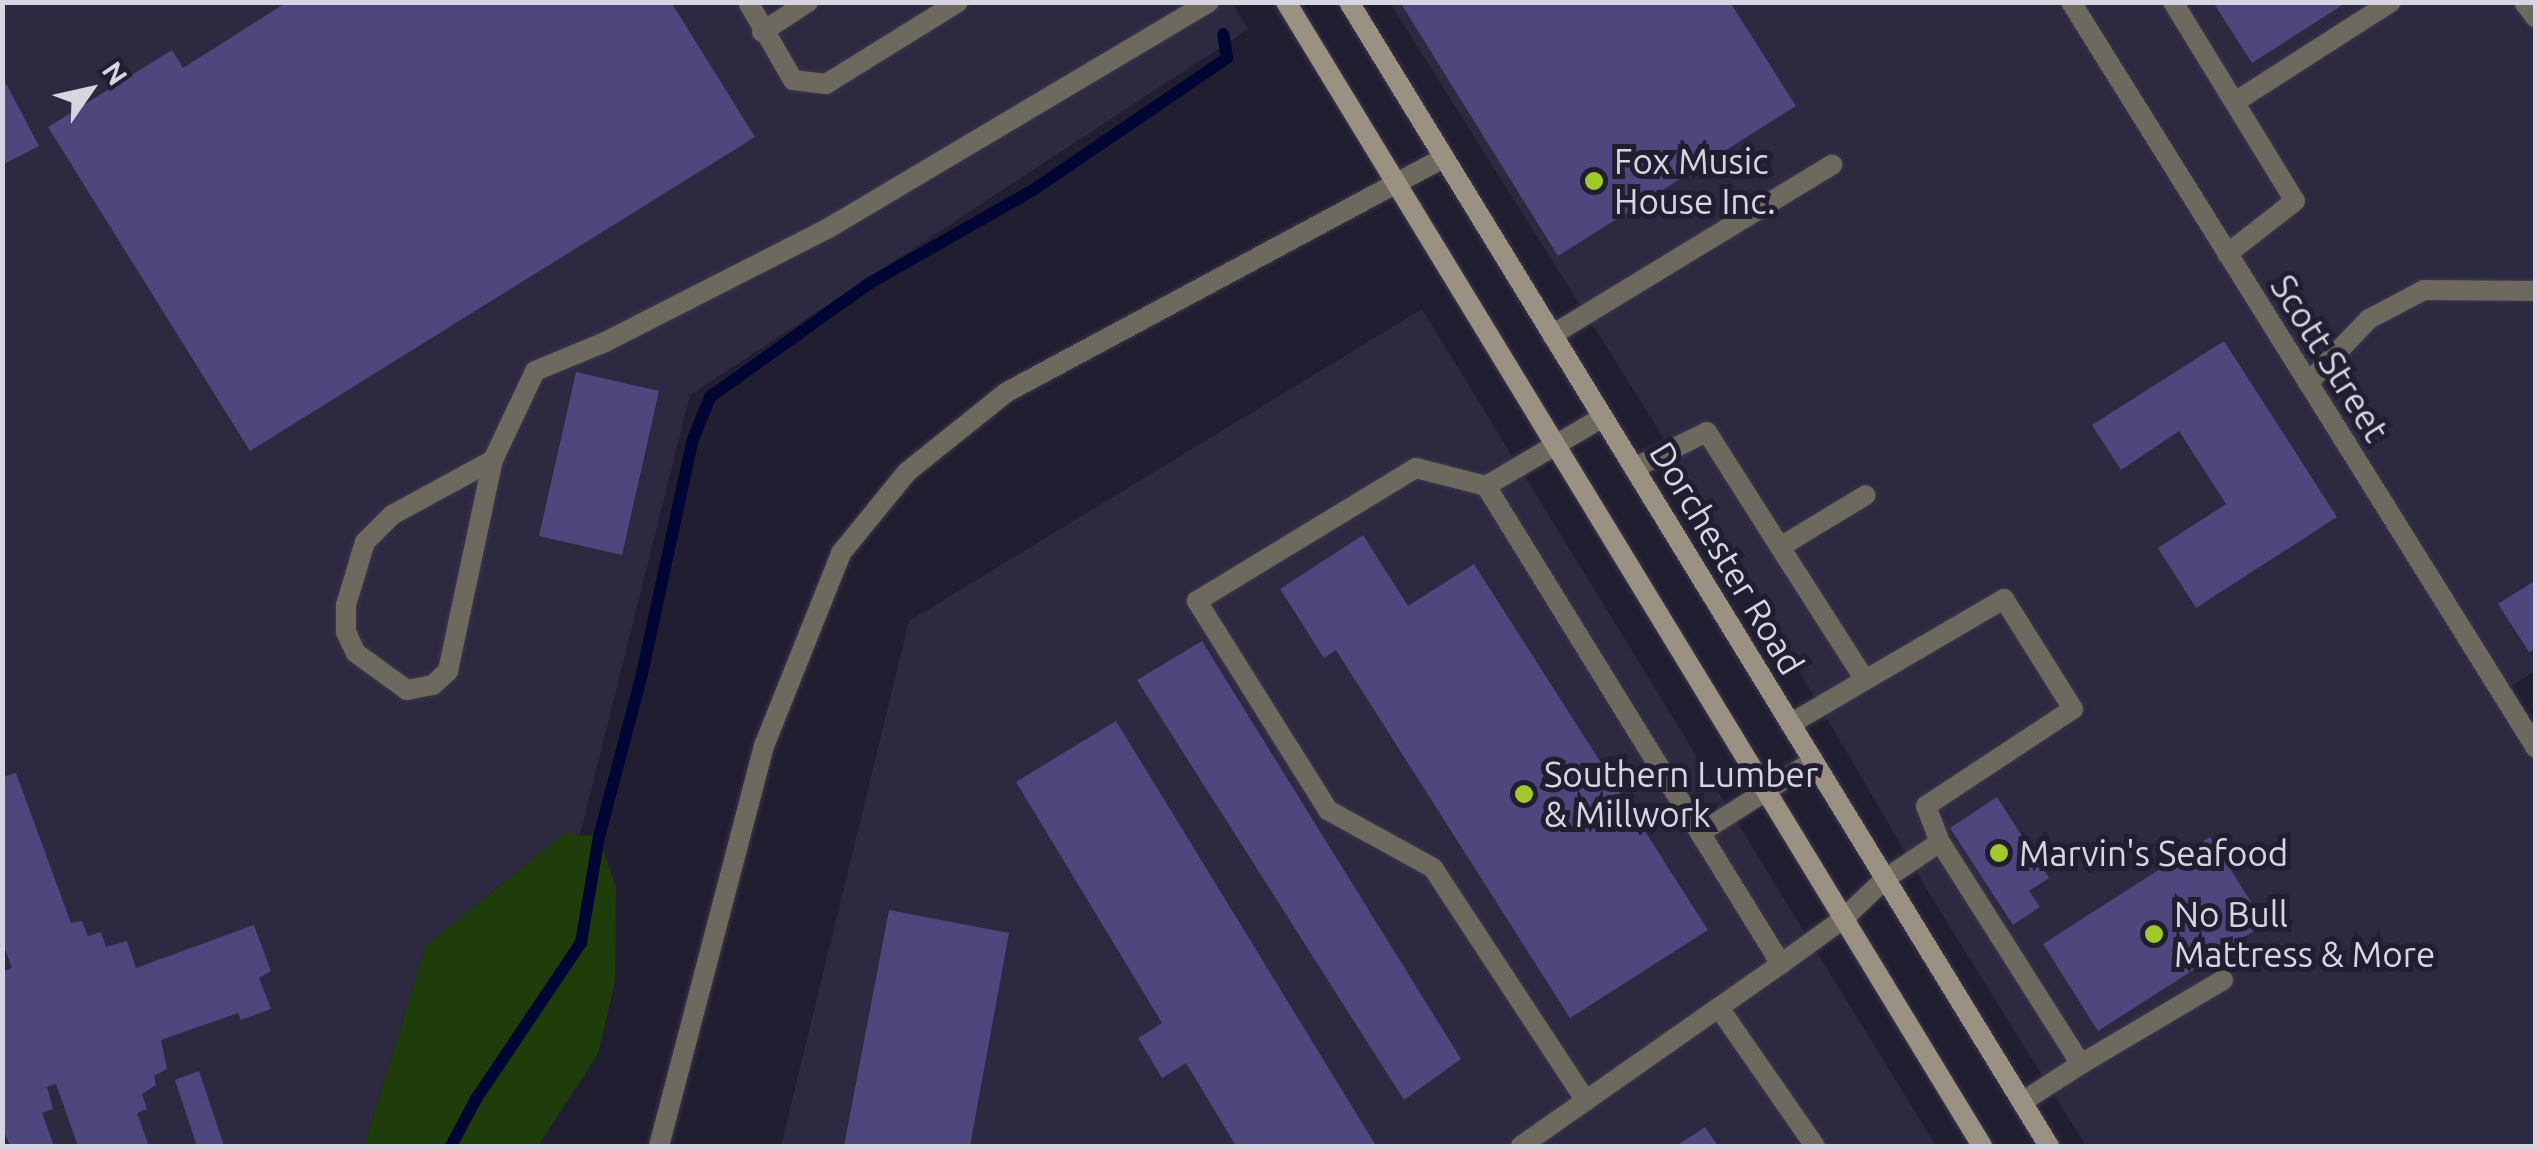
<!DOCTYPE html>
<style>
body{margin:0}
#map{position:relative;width:2538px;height:1149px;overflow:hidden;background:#211e31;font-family:Ubuntu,sans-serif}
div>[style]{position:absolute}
.built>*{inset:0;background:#2c2941}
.green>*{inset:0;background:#1e3d0b}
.stream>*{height:12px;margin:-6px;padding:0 6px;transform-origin:6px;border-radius:6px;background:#000534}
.building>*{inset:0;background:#4f467e}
.roads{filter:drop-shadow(0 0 2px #3a384a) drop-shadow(0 0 2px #3a384a)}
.lane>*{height:20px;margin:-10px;padding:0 10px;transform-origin:10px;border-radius:10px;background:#6e695f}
.street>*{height:20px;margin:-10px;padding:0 10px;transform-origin:10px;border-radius:10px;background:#6e695f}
.secondary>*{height:20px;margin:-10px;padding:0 10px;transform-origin:10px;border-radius:10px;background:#9a9183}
.dots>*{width:28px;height:28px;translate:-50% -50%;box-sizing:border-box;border:5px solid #211e31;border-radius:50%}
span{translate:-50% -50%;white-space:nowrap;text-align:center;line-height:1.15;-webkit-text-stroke:10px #211e31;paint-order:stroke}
.poi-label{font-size:35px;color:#d6d5e2}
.left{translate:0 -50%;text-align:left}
.street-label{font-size:35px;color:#d6d5e2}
.frame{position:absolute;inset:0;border:5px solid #d6d5e2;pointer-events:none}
.north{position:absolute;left:40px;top:40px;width:100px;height:100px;-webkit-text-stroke:8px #211e31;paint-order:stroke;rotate:56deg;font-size:28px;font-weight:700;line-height:40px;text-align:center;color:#d6d5e2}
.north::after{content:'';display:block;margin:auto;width:35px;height:45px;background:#d6d5e2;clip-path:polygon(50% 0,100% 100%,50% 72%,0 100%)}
</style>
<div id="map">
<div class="built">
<i style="clip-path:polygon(1232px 2px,1248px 29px,690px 395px,580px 835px,565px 833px,426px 946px,364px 1146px,3px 1146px,2px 3px)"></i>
<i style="clip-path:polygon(1390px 3px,2535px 3px,2535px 671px,2497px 695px,2535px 751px,2535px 1146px,2086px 1146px,1932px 898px,1650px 416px)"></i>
<i style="clip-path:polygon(1422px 309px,1936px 1146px,781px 1146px,909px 621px)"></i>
</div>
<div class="green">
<i style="clip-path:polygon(565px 833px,599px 837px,616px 888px,615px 982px,598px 1054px,538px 1146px,364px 1146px,426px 946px)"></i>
</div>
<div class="stream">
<i style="left:451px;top:1146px;width:53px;rotate:-62deg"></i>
<i style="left:476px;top:1099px;width:188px;rotate:-56.1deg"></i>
<i style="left:581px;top:943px;width:108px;rotate:-80.4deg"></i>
<i style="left:599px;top:837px;width:169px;rotate:-75.2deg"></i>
<i style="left:642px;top:674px;width:237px;rotate:-77.8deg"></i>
<i style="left:692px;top:442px;width:48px;rotate:-68.2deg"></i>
<i style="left:710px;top:397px;width:196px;rotate:-35.5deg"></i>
<i style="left:870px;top:283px;width:188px;rotate:-29.7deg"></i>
<i style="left:1033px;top:190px;width:235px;rotate:-34.2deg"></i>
<i style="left:1227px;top:58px;width:24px;rotate:-99deg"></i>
</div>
<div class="building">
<i style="clip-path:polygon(287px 2px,671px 2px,755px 137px,250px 451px,48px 127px,172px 50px,183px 68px)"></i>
<i style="clip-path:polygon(1400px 2px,1730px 2px,1796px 106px,1558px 256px)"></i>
<i style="clip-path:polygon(2213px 2px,2347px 2px,2252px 63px)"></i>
<i style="clip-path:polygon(2px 76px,39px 146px,2px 165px)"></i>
<i style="clip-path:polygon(2224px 341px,2337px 517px,2196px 608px,2158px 548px,2226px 504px,2179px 431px,2121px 470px,2092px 425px)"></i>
<i style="clip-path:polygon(576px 372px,659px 391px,622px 555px,539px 536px)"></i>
<i style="clip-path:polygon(1363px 535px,1408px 606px,1474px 564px,1708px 930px,1570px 1018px,1336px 650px,1324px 658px,1280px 589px)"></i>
<i style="clip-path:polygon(2536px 580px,2536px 648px,2529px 652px,2498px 604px)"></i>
<i style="clip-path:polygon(1202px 641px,1461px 1059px,1404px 1100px,1137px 680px)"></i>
<i style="clip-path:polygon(1116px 721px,1375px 1144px,1236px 1146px,1186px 1063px,1162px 1078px,1138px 1038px,1162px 1023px,1016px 782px)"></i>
<i style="clip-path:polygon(16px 773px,71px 923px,82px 921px,88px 936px,101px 932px,106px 947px,127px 941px,136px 968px,254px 925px,271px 971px,259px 978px,271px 1009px,241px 1020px,238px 1013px,161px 1040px,167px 1069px,154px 1076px,156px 1085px,142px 1094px,147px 1109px,137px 1113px,149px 1146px,78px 1146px,56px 1084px,47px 1087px,53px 1109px,42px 1113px,54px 1146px,10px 1146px,2px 1127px,2px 972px,12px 968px,2px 941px,2px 777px)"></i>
<i style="clip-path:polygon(1997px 797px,2049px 878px,2029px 891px,2040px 907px,2013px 925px,1950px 828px)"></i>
<i style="clip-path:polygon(2210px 837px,2265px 924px,2098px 1031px,2043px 944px)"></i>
<i style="clip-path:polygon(889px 910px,1009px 933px,970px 1146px,844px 1146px)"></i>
<i style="clip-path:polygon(199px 1071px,224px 1146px,197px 1146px,175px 1080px)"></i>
<i style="clip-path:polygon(1705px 1127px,1718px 1146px,1676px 1146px)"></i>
</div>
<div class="roads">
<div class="lane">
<i style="left:748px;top:2px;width:90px;rotate:60deg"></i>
<i style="left:793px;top:80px;width:33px;rotate:7deg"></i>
<i style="left:826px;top:84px;width:155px;rotate:-31.8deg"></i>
<i style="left:2173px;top:2px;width:233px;rotate:58.5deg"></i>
<i style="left:2295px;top:201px;width:86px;rotate:142.1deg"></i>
<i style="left:2524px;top:2px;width:20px;rotate:53deg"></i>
<i style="left:762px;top:32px;width:55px;rotate:-33.1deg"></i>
<i style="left:2235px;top:102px;width:185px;rotate:-32.7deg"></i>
<i style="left:1552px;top:335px;width:328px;rotate:-31.3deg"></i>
<i style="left:2308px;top:383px;width:88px;rotate:-46.4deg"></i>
<i style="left:2369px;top:319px;width:62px;rotate:-27.8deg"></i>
<i style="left:2424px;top:290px;width:112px;rotate:0.5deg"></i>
<i style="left:493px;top:460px;width:115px;rotate:151.4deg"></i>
<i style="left:392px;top:515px;width:38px;rotate:135deg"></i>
<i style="left:365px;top:542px;width:66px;rotate:106.8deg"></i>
<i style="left:346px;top:605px;width:27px;rotate:90deg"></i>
<i style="left:346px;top:632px;width:23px;rotate:65deg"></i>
<i style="left:356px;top:653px;width:63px;rotate:36deg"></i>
<i style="left:407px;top:690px;width:26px;rotate:-11deg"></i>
<i style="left:433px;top:685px;width:21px;rotate:-43deg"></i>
<i style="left:448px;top:671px;width:216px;rotate:-78deg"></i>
<i style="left:493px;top:460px;width:98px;rotate:-64.7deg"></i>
<i style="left:535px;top:371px;width:76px;rotate:-22.5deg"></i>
<i style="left:605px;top:342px;width:249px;rotate:-27deg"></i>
<i style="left:827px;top:229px;width:444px;rotate:-30.7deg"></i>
<i style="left:1634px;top:468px;width:81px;rotate:-26.3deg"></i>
<i style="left:1707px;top:432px;width:136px;rotate:57.6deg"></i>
<i style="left:1780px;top:547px;width:100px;rotate:-31.2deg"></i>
<i style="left:1486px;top:486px;width:562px;rotate:58.32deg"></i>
<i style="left:1780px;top:547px;width:158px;rotate:57.4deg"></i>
<i style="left:1790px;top:724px;width:248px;rotate:-30.3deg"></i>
<i style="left:2004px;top:599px;width:130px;rotate:57.9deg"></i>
<i style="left:2073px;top:709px;width:176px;rotate:146.6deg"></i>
<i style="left:1926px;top:806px;width:39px;rotate:69deg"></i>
<i style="left:1940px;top:842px;width:263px;rotate:57.6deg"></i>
<i style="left:2081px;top:1064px;width:70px;rotate:147.2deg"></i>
<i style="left:1700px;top:833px;width:134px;rotate:-32.5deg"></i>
<i style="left:1719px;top:1008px;width:168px;rotate:55.2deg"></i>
<i style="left:2081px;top:1064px;width:165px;rotate:-30.6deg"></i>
<i style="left:1586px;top:1101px;width:279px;rotate:-123.3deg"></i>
<i style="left:1433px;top:868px;width:120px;rotate:-151.1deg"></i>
<i style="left:1328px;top:810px;width:247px;rotate:-122.1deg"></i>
<i style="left:1197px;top:601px;width:256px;rotate:-31.3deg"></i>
<i style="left:1416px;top:468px;width:72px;rotate:14.4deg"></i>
<i style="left:1486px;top:486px;width:136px;rotate:-30.5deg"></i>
<i style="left:659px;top:1146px;width:414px;rotate:-75.3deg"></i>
<i style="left:764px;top:746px;width:208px;rotate:-68.2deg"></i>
<i style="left:841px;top:553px;width:104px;rotate:-50.8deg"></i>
<i style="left:907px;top:472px;width:128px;rotate:-38.7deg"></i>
<i style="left:1007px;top:392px;width:496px;rotate:-28.2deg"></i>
<i style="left:1521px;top:1146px;width:317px;rotate:-35deg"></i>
<i style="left:1781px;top:964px;width:77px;rotate:-36deg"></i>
<i style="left:1843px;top:919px;width:58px;rotate:-43.6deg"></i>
<i style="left:1885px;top:879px;width:66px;rotate:-33.9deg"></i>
</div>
<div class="street">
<i style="left:2071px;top:2px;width:879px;rotate:58.06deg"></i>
</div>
<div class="secondary">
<i style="left:1286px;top:2px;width:1339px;rotate:58.68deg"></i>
<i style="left:1349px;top:2px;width:1341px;rotate:58.54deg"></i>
</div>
</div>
<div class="dots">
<i style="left:1594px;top:181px;background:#a0c92b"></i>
<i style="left:1524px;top:794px;background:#a0c92b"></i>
<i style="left:1999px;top:853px;background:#a0c92b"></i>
<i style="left:2154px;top:934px;background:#a0c92b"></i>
</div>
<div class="poi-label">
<span class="left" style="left:1614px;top:181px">Fox Music<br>House Inc.</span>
<span class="left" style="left:1544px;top:794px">Southern Lumber<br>&amp; Millwork</span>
<span class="left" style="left:2019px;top:853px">Marvin's Seafood</span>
<span class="left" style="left:2174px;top:934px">No Bull<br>Mattress &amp; More</span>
</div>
<div class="street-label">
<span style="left:2330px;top:358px;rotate:58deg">Scott Street</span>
<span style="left:1727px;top:558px;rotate:59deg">Dorchester Road</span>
</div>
<div class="frame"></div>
<div class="north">N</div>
</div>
